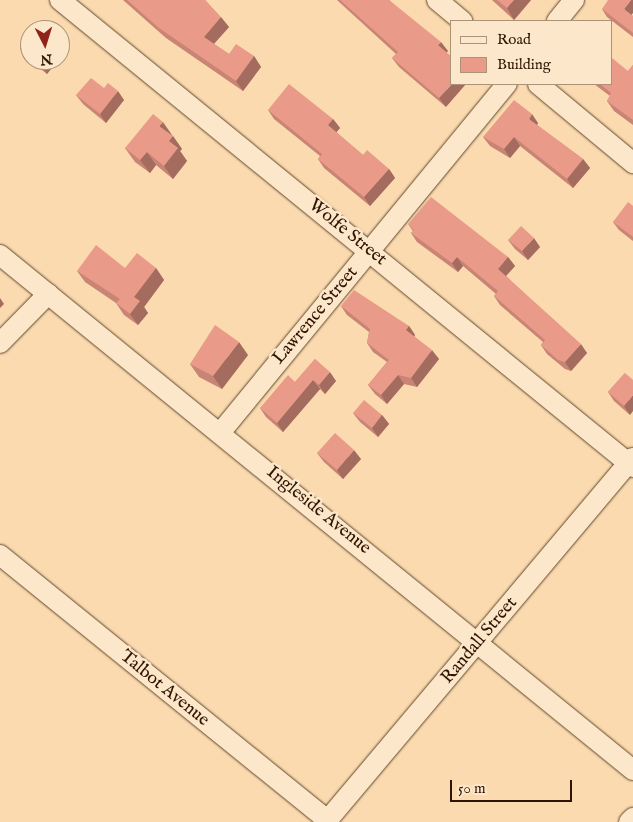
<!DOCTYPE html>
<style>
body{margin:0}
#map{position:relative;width:633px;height:822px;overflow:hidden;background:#fadaae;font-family:"IM FELL English",serif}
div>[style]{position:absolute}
.roads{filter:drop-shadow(0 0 1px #62462c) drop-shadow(0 0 1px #62462c)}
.minor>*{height:20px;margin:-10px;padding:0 10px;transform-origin:10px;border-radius:10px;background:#fce7ca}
.wall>*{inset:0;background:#c88475}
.shaded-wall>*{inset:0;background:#a36c5f}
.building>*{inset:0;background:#e99a88}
span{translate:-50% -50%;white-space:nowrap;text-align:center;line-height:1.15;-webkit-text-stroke:5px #fce7ca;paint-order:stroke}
.street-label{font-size:18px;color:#301400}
.legend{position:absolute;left:450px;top:20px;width:162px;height:65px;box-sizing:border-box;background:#fce7ca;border:1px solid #aa9379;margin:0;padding:6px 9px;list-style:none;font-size:15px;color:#301400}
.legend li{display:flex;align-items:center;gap:10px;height:25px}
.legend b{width:25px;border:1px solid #aa9379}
.north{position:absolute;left:20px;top:20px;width:50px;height:50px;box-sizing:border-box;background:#fce7ca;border:1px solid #aa9379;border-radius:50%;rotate:175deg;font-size:14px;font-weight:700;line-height:20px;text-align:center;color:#301400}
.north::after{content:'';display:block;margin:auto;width:18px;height:22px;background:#8f2418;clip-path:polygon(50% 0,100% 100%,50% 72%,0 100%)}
.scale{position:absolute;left:450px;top:780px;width:122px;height:22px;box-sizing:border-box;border:2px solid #301400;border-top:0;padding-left:6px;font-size:15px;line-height:18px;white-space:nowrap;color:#301400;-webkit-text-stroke:4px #fce7ca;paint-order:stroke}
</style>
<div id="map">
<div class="roads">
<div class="minor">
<i style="left:60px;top:0;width:739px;rotate:39.18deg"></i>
<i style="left:437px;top:0;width:33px;rotate:40deg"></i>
<i style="left:557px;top:21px;width:27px;rotate:-51deg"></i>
<i style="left:538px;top:84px;width:124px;rotate:39.7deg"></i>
<i style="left:0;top:255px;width:816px;rotate:39.13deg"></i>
<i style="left:0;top:343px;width:69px;rotate:-45.6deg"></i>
<i style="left:220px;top:433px;width:452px;rotate:-50.6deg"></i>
<i style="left:0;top:555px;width:422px;rotate:39deg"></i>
<i style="left:326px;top:822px;width:476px;rotate:-49.9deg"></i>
<i style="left:629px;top:822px;width:6px;rotate:-45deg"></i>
</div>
</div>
<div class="wall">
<i style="clip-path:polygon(123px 0,205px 0,229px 27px,214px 44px,229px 54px,254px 56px,261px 67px,243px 91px,166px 38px)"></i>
<i style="clip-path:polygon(337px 0,389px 0,448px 51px,446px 52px,446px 107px,399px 67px,392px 58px,396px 54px)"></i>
<i style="clip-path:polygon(492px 0,531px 0,514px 20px)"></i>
<i style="clip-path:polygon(602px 9px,631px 15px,633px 16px,633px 37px,607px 17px)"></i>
<i style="clip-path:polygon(30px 36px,30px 60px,58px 60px,47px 74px,27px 58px,20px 49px)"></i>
<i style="clip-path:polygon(633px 65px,633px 125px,614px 111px,607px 101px,610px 96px,594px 84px,612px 84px,628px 71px)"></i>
<i style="clip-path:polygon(104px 88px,124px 100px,106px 123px,83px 104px,76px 95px)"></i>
<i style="clip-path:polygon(268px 110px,333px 119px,340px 128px,336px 132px,363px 155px,389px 169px,395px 178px,370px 206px,324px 168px,318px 159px,320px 156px,274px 119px)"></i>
<i style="clip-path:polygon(538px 123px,537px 125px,583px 159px,590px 168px,573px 188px,520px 146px,510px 158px,490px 146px,483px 137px)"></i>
<i style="clip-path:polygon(172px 135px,182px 149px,180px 151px,187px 161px,173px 179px,156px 165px,150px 173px,135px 162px,125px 148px)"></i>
<i style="clip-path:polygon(633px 206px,633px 241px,619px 230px,613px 222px)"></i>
<i style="clip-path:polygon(408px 224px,508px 257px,515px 266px,506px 276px,587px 353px,571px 371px,565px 369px,547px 354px,541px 345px,543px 342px,500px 305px,494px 296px,496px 294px,463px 266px,458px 272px,417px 242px,411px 233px,413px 231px)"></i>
<i style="clip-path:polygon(508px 240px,540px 247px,528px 260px,515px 249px)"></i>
<i style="clip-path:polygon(156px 268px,164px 280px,144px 307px,148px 313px,138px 325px,124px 315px,116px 303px,85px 282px,77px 271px)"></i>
<i style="clip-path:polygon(341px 306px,409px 326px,415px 335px,414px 336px,439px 359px,417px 387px,404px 384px,387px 404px,375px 394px,368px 385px,387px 362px,373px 352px,367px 343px,369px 332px,347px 315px)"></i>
<i style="clip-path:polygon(248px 355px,222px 389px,199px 377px,190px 364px)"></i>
<i style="clip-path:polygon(315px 359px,336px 381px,325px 394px,320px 389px,283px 432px,266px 417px,260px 408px,295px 382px)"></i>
<i style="clip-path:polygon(625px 373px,630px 415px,614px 401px,608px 392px)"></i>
<i style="clip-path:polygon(353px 413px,382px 415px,389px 424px,378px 437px,360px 422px)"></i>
<i style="clip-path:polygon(317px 453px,361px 459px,343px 479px,324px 462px)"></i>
</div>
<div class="shaded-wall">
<i style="clip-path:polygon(514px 0,531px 0,514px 20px,507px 8px)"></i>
<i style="clip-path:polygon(631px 0,633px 0,633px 13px,630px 17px,624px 9px)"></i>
<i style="clip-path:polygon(221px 17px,229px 27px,211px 47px,204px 37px)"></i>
<i style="clip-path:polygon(441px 42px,448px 51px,445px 54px,438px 45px)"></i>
<i style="clip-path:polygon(254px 56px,261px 67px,243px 91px,236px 81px)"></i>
<i style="clip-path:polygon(45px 60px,58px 60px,47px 74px,41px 65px)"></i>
<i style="clip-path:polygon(452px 84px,466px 84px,446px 107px,439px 98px)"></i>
<i style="clip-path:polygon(118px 91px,124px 100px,106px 123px,100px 114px)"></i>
<i style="clip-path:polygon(532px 114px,538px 123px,535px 128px,529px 119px)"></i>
<i style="clip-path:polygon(333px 119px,340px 128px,335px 134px,328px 125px)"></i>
<i style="clip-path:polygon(163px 122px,172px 135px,168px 139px,159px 126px)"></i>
<i style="clip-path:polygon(173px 136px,182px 149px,180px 151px,187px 161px,173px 179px,164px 166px,169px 141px)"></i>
<i style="clip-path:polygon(514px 137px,520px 146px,510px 158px,504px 149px)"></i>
<i style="clip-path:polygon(147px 152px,156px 165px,150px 173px,140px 160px)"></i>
<i style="clip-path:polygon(583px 159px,590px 168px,573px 188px,567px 179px)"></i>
<i style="clip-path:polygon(389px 169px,395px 178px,370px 206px,364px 197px)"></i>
<i style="clip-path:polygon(534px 238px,540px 247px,528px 260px,522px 251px)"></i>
<i style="clip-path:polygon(457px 257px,463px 266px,458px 272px,452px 263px)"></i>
<i style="clip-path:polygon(508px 257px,515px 266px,504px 278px,498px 269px)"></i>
<i style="clip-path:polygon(156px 268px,164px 280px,144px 307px,148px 313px,138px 325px,130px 314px,134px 297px)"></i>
<i style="clip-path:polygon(0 298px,4px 304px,0 308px)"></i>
<i style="clip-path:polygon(409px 326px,415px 335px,412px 339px,406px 330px)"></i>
<i style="clip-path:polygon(239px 342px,248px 355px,222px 389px,213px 376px)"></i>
<i style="clip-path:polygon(581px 344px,587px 353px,571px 371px,565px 362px)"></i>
<i style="clip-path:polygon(432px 350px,439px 359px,417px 387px,411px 378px)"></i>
<i style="clip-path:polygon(330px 372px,336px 381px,325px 394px,319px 385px)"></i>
<i style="clip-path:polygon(398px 375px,404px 384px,387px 404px,381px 395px)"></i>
<i style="clip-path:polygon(313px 380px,320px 389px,283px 432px,277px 423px)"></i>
<i style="clip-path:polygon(633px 395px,633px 411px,630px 415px,624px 406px)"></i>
<i style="clip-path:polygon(382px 415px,389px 424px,378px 437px,372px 428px)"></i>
<i style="clip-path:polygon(354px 450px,361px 459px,343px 479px,337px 470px)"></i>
</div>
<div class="building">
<i style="clip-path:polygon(127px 0,205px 0,221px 17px,204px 37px,229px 54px,236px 44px,254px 56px,236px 81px,159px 28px)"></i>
<i style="clip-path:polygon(340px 0,389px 0,441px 42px,438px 45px,452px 57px,452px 84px,439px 98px,392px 58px,398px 52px)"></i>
<i style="clip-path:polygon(497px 0,514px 0,507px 8px)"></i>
<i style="clip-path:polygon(608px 0,631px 0,624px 9px,633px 16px,633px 33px,602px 9px)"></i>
<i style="clip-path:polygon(30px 36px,30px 56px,20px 49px)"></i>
<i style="clip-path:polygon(612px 58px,628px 71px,633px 65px,633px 120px,607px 101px,611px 93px,600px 84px,612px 84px)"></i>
<i style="clip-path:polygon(35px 60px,45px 60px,41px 65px)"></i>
<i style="clip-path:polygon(91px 78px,104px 88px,108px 83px,118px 91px,100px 114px,76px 95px)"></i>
<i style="clip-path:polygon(289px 84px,333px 119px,328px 125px,363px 155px,367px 150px,389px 169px,364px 197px,318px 159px,322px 154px,268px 110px)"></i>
<i style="clip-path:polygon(514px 100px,532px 114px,529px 119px,583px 159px,567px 179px,514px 137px,504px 149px,483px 137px)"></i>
<i style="clip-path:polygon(153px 114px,163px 122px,159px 126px,173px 136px,169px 141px,178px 148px,164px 166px,147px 152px,140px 160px,125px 148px)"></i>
<i style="clip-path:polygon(431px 197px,508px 257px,498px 269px,581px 344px,565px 362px,558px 360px,541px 345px,545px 340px,494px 296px,498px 291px,457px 257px,452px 263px,411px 233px,414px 230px,408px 224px)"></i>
<i style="clip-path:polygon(628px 202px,633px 206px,633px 237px,613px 222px)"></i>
<i style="clip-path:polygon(521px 226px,534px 238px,522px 251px,508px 240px)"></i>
<i style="clip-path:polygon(96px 245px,125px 268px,137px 253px,156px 268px,134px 297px,140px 301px,130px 314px,116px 303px,120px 299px,77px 271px)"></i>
<i style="clip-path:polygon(354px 290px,409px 326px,406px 330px,432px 350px,411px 378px,398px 375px,381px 395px,368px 385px,389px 360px,367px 343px,370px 329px,341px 306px)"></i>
<i style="clip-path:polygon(215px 325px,239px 342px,213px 376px,190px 364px)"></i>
<i style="clip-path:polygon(315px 359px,330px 372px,319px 385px,313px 380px,277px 423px,260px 408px,288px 375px,295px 382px)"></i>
<i style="clip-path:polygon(625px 373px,633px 380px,633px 395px,624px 406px,608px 392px)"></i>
<i style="clip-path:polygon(364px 400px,382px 415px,372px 428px,353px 413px)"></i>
<i style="clip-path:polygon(335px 433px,354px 450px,337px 470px,317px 453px)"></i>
</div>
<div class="street-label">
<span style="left:347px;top:233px;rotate:39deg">Wolfe Street</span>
<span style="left:316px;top:316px;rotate:-50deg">Lawrence Street</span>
<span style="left:318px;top:511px;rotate:39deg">Ingleside Avenue</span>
<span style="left:480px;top:641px;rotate:-50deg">Randall Street</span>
<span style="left:164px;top:689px;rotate:39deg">Talbot Avenue</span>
</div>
<ul class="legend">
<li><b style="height:6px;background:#fce7ca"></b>Road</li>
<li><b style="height:14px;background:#e99a88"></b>Building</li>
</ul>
<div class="north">N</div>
<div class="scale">50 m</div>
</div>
